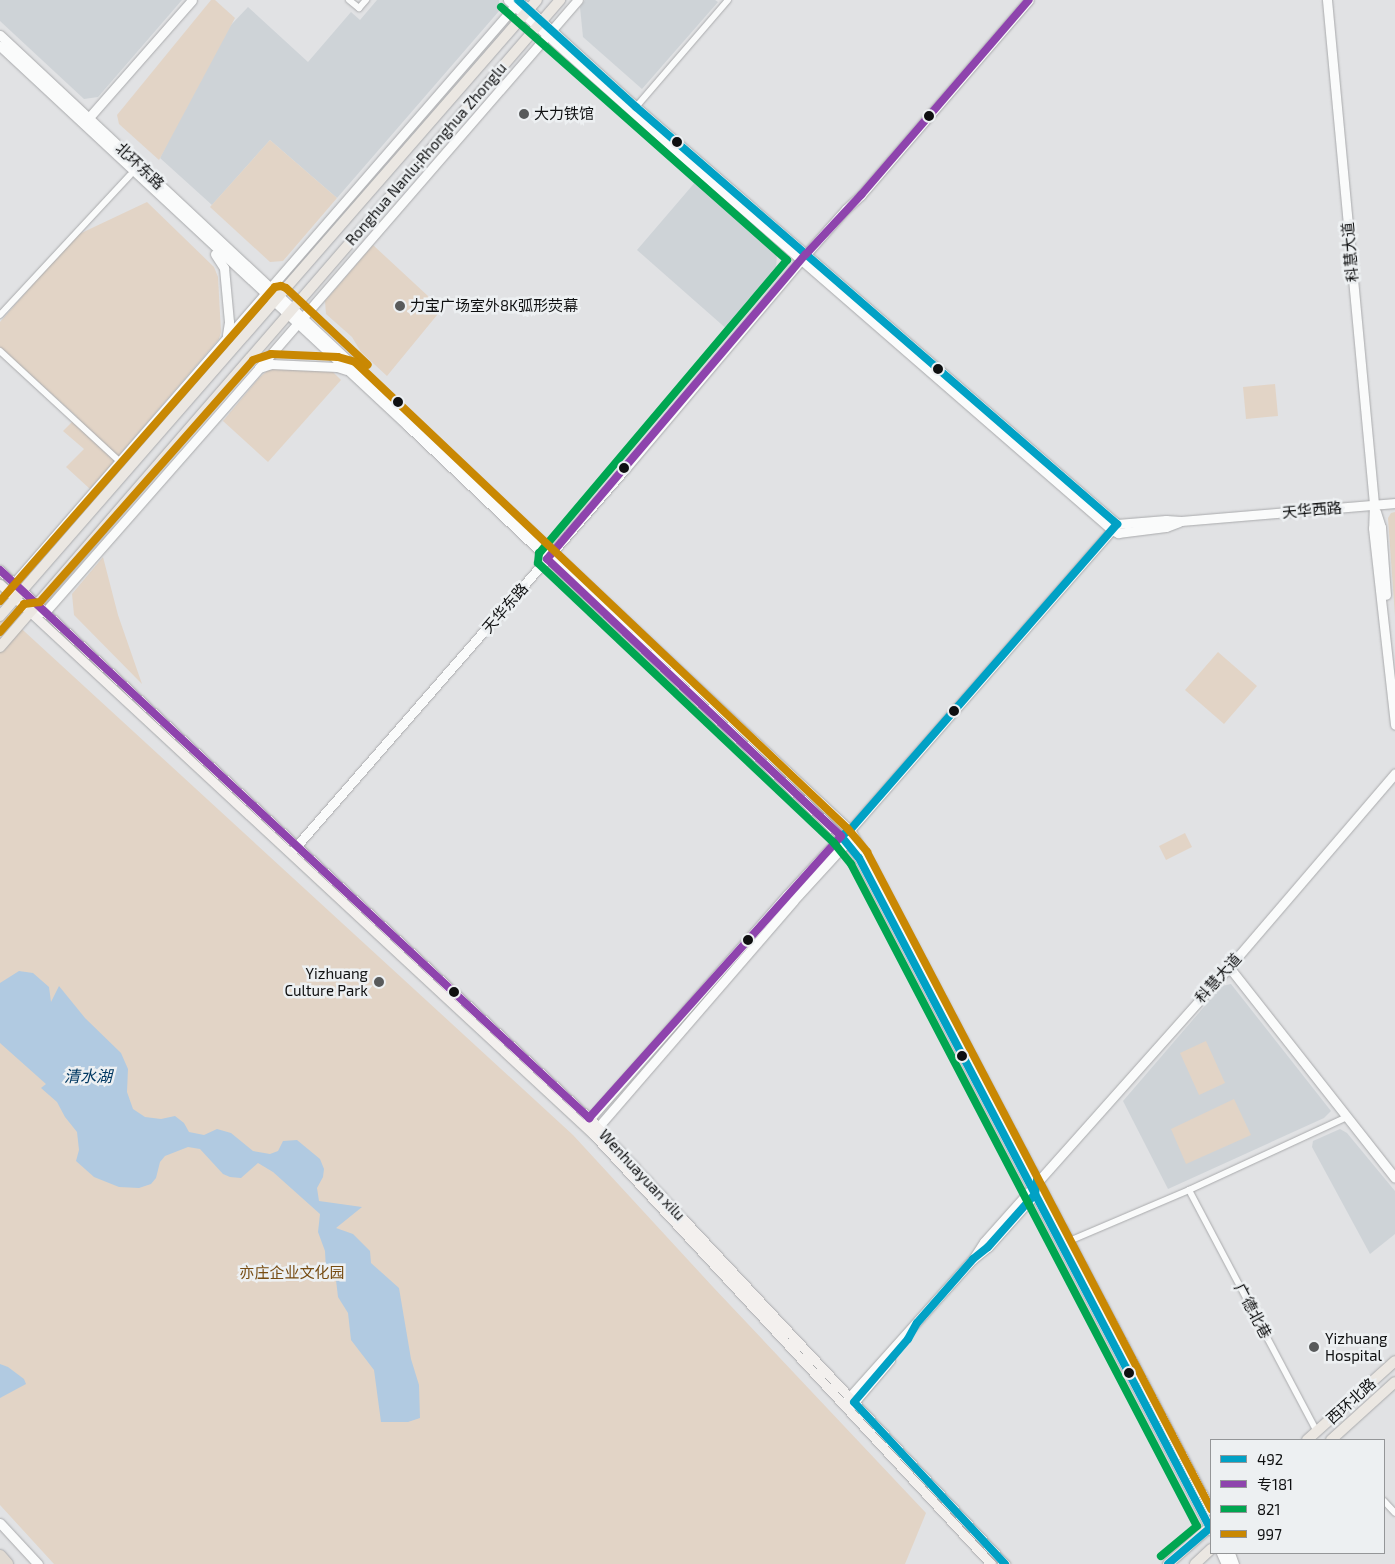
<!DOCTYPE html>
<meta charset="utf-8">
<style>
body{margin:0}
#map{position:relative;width:1395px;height:1564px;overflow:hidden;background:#e1e2e4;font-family:"Exo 2","Noto Sans SC",sans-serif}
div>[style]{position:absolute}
.built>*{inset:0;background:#ced3d7}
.green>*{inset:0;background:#e2d4c6}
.water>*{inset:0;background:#b1cae1}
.roads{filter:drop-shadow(0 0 1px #a9aaac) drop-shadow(0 0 1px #a9aaac)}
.minor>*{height:6px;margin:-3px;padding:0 3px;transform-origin:3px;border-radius:3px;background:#fafbfb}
.tertiary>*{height:9px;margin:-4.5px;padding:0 4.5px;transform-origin:4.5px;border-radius:4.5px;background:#fafbfb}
.secondary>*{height:9px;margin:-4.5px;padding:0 4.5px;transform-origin:4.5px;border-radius:4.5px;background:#f3f0ee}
.primary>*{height:10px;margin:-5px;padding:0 5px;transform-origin:5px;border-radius:5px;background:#ebe7e2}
.motorway>*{height:12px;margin:-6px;padding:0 6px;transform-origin:6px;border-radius:6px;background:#e1dad2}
.bus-1>*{height:8px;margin:-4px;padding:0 4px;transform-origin:4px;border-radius:4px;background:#01a1c5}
.bus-2>*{height:8px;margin:-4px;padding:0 4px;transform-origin:4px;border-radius:4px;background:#8e44ad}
.bus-3>*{height:8px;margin:-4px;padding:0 4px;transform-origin:4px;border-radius:4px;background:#00a651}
.bus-4>*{height:8px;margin:-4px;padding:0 4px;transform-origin:4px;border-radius:4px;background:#c98803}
.dots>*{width:14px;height:14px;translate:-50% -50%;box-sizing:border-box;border:2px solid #edf0f2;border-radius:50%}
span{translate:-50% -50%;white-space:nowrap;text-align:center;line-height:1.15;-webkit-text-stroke:5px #edf0f2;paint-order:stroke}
.poi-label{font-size:15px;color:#0f1011}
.left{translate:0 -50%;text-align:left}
.right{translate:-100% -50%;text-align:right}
.street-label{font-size:15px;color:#0f1011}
.park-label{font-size:15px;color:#774c12}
.water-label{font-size:16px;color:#003862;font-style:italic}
.legend{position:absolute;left:1210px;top:1439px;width:175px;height:115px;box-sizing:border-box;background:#edf0f2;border:1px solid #949698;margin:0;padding:6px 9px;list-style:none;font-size:15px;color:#0f1011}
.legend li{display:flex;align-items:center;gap:10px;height:25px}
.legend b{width:25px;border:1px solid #949698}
</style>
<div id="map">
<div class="built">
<i style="clip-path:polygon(0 0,182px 0,98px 97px,84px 99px,0 21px)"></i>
<i style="clip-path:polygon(377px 0,499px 0,499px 11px,337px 198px,270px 140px,212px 205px,160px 158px,190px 96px,215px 51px,231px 25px,248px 7px,308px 62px,351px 12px,360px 20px)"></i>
<i style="clip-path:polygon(585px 0,715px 0,718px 2px,642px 89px,583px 37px,580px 7px)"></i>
<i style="clip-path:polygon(697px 180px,777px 251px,776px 271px,757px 294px,750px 308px,729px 331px,637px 250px)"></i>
<i style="clip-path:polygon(1231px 984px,1331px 1111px,1324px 1118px,1168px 1189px,1123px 1101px,1222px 986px)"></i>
<i style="clip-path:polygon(1340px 1129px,1347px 1133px,1395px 1191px,1395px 1234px,1370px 1254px,1312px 1147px,1313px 1141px)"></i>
</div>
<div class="green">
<i style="clip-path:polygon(211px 0,215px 0,235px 18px,159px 160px,119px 124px,117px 115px)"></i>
<i style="clip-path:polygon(270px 140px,337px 198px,283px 261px,270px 262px,210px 207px)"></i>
<i style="clip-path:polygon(147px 202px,214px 267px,218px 277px,221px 332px,219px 339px,90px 489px,66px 467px,84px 449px,63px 431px,77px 417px,0 347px,0 322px,75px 236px)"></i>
<i style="clip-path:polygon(373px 245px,442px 309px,387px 376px,361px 352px,352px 337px,326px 314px,325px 301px)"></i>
<i style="clip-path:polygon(274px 369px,326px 369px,331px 370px,341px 380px,268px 462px,223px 421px,259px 378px,267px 371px)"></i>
<i style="clip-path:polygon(1275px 384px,1278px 416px,1246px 419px,1243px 387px)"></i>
<i style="clip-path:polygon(1395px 512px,1395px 616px,1388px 518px,1391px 513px)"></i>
<i style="clip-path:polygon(103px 557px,118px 615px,142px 684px,74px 615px,72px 594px)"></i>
<i style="clip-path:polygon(0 609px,573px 1135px,713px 1287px,926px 1513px,905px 1564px,54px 1564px,0 1505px)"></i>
<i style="clip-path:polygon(1218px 652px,1257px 686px,1224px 724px,1185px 690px)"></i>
<i style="clip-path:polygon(1185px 833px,1192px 847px,1166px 860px,1159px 846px)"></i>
<i style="clip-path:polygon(1206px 1041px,1225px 1083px,1199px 1095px,1180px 1053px)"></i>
<i style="clip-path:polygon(1234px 1099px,1251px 1135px,1186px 1164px,1171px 1129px)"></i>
</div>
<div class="water">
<i style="clip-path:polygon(19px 971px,33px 973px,49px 987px,51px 1002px,59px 986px,85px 1018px,121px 1053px,128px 1069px,127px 1092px,133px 1109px,145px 1117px,161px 1119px,175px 1116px,184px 1123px,189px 1132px,204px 1135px,217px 1129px,231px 1133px,253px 1151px,270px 1154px,278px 1151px,283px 1141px,297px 1140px,320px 1159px,324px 1169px,323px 1177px,317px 1188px,319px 1201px,362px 1207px,336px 1228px,353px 1234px,370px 1251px,371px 1263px,399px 1288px,411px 1359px,419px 1385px,420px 1418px,408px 1422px,381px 1422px,374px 1370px,351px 1340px,348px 1313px,338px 1297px,336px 1280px,326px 1270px,325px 1251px,318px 1232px,320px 1214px,273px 1172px,258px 1163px,241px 1178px,230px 1177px,223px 1174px,200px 1149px,188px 1147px,165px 1156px,160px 1162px,156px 1178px,151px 1184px,139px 1188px,119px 1187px,94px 1177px,76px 1161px,79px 1150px,77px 1132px,65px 1117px,57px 1102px,41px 1088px,46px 1084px,0 1043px,0 983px)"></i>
<i style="clip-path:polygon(0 1364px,8px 1367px,24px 1379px,26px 1384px,0 1398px)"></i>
</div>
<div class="roads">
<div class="minor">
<i style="left:349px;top:0;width:13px;rotate:39deg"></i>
<i style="left:359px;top:8px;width:11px;rotate:-49deg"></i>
<i style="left:636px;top:107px;width:141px;rotate:-49.3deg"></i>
<i style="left:0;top:315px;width:191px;rotate:-47.1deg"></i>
<i style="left:0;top:351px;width:162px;rotate:42.7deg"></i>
<i style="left:1189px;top:1190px;width:274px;rotate:62.1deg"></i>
<i style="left:1069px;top:1241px;width:130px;rotate:-23deg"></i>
<i style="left:1189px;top:1190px;width:174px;rotate:-24.8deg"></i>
<i style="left:1384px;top:1501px;width:16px;rotate:47deg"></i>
</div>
<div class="tertiary">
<i style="left:508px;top:0;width:235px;rotate:41.9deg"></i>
<i style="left:683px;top:157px;width:568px;rotate:41.01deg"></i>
<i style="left:1112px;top:530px;width:7px;rotate:27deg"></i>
<i style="left:1118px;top:533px;width:48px;rotate:-7.1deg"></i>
<i style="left:1166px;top:527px;width:14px;rotate:-21deg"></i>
<i style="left:1327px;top:0;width:506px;rotate:84.67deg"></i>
<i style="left:1374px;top:504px;width:24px;rotate:92deg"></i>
<i style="left:1373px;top:528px;width:198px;rotate:83.6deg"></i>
<i style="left:524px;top:5px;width:151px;rotate:42.3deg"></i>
<i style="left:636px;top:107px;width:637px;rotate:40.92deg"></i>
<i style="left:0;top:35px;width:1164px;rotate:43.09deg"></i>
<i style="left:850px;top:830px;width:42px;rotate:58.6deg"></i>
<i style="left:872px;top:866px;width:728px;rotate:62.24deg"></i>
<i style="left:0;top:46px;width:556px;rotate:42.96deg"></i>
<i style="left:407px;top:425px;width:606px;rotate:43.46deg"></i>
<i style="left:847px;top:842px;width:20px;rotate:53deg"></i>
<i style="left:859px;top:858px;width:759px;rotate:62.35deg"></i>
<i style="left:85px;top:122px;width:162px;rotate:-48.7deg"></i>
<i style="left:215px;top:254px;width:17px;rotate:57deg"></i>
<i style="left:224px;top:268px;width:54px;rotate:84.7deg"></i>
<i style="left:229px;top:322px;width:13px;rotate:99deg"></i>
<i style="left:259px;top:368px;width:487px;rotate:-49.1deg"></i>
<i style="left:1376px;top:512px;width:16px;rotate:72deg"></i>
<i style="left:1381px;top:527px;width:68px;rotate:85.8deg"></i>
<i style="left:15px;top:598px;width:15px;rotate:-94deg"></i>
<i style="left:14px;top:583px;width:772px;rotate:-49.04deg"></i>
<i style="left:39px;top:612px;width:6px"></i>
<i style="left:45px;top:612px;width:325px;rotate:-48.7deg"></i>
<i style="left:259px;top:368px;width:13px;rotate:-18deg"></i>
<i style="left:271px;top:364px;width:66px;rotate:2.6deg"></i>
<i style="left:337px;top:367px;width:9px;rotate:18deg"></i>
<i style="left:293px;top:850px;width:505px;rotate:-48.93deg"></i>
<i style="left:625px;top:469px;width:281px;rotate:-49.9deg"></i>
<i style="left:806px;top:254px;width:60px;rotate:-48.4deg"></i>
<i style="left:846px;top:209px;width:21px;rotate:-43deg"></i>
<i style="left:861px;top:195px;width:257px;rotate:-49.3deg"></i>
<i style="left:1229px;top:967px;width:268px;rotate:51.8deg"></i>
<i style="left:586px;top:1123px;width:304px;rotate:-48.6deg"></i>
<i style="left:787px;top:895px;width:80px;rotate:-47.5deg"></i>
<i style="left:841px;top:836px;width:11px;rotate:-34deg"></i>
<i style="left:850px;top:830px;width:406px;rotate:-48.9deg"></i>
<i style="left:1117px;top:524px;width:49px;rotate:-4.7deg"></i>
<i style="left:1166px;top:520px;width:15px;rotate:4deg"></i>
<i style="left:1181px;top:521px;width:215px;rotate:-4.8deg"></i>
<i style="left:593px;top:1133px;width:306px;rotate:-49.2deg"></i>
<i style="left:793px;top:901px;width:80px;rotate:-47.5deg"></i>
<i style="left:847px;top:842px;width:5px;rotate:-79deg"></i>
<i style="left:973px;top:1259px;width:20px;rotate:-57deg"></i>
<i style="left:984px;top:1242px;width:368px;rotate:-48.3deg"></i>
<i style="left:1229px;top:967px;width:255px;rotate:-49.4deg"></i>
<i style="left:845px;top:1402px;width:192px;rotate:-48.2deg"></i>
<i style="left:973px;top:1259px;width:19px;rotate:-39deg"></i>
<i style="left:988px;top:1247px;width:71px;rotate:-48.4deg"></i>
<i style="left:1035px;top:1194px;width:5px;rotate:-79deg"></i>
<i style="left:850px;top:1407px;width:62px;rotate:-49.6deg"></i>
<i style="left:0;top:1523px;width:56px;rotate:47.2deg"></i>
<i style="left:1221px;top:1553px;width:12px;rotate:66deg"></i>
<i style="left:1230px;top:1553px;width:12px;rotate:70deg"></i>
</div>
<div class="secondary">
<i style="left:0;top:570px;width:805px;rotate:42.93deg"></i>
<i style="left:589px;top:1118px;width:610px;rotate:46.99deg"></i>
<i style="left:0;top:584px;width:809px;rotate:42.85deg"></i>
<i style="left:593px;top:1134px;width:586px;rotate:47.21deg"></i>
</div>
<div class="primary">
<i style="left:0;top:616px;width:817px;rotate:-48.92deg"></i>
<i style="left:0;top:647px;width:856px;rotate:-49.12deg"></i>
<i style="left:1307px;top:1440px;width:118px;rotate:-41.9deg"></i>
<i style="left:1331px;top:1440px;width:86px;rotate:-42.2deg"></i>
<i style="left:1168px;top:1564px;width:57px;rotate:-41.5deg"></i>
<i style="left:1195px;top:1564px;width:22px;rotate:-43deg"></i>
</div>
<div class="motorway">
<i style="left:0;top:1556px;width:11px;rotate:49deg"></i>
</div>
</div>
<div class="bus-1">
<i style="left:518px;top:0;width:159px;rotate:42.2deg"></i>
<i style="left:636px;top:107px;width:637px;rotate:40.92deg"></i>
<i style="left:1117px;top:524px;width:406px;rotate:131.1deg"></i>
<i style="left:850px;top:830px;width:11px;rotate:146deg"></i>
<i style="left:841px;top:836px;width:28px;rotate:51deg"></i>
<i style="left:859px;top:858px;width:756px;rotate:62.35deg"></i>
<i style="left:1210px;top:1528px;width:55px;rotate:139.4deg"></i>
<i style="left:1005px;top:1564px;width:221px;rotate:-133deg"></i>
<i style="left:854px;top:1402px;width:83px;rotate:-49.4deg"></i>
<i style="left:908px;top:1339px;width:18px;rotate:-61deg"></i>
<i style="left:917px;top:1323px;width:85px;rotate:-48.8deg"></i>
<i style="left:973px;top:1259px;width:19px;rotate:-39deg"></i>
<i style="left:988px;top:1247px;width:71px;rotate:-48.4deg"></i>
<i style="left:1035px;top:1194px;width:14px;rotate:-82deg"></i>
</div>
<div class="bus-2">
<i style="left:0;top:570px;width:805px;rotate:42.93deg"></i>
<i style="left:589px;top:1118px;width:378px;rotate:-48.2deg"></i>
<i style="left:841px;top:836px;width:404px;rotate:-136.7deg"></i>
<i style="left:547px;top:559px;width:400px;rotate:-49.7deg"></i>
<i style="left:806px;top:254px;width:81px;rotate:-47deg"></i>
<i style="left:861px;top:195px;width:257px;rotate:-49.3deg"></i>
</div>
<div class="bus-3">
<i style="left:501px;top:7px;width:382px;rotate:41.5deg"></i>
<i style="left:787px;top:260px;width:384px;rotate:130.2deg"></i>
<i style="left:539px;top:553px;width:10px;rotate:96deg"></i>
<i style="left:538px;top:563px;width:407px;rotate:43.4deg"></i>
<i style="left:834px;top:843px;width:27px;rotate:51deg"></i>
<i style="left:851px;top:864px;width:747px;rotate:62.41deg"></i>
<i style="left:1197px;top:1526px;width:47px;rotate:140.2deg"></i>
</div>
<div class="bus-4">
<i style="left:0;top:601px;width:417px;rotate:-48.8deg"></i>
<i style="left:275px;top:287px;width:6px;rotate:-9deg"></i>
<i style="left:281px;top:286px;width:5px;rotate:22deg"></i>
<i style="left:286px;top:288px;width:112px;rotate:43.2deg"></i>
<i style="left:0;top:632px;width:37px;rotate:-49deg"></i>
<i style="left:24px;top:604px;width:16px;rotate:-7deg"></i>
<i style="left:40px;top:602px;width:322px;rotate:-48.6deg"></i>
<i style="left:253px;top:360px;width:19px;rotate:-18deg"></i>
<i style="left:271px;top:354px;width:67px;rotate:2.6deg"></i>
<i style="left:338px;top:357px;width:18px;rotate:16deg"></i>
<i style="left:355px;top:362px;width:679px;rotate:43.45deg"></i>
<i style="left:848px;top:829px;width:30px;rotate:50deg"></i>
<i style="left:867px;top:852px;width:742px;rotate:62.36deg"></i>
</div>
<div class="dots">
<i style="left:524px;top:114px;background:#585a5b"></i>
<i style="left:929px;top:116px;background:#0f1011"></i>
<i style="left:677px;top:142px;background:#0f1011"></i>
<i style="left:400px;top:306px;background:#585a5b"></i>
<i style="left:938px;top:369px;background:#0f1011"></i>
<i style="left:398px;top:402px;background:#0f1011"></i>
<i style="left:624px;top:468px;background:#0f1011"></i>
<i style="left:954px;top:711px;background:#0f1011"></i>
<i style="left:748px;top:940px;background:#0f1011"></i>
<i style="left:379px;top:982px;background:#585a5b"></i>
<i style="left:454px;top:992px;background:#0f1011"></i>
<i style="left:962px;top:1056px;background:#0f1011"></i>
<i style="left:1314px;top:1347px;background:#585a5b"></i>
<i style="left:1129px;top:1373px;background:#0f1011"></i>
</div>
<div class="poi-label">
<span class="left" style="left:534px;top:114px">大力铁馆</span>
<span class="left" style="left:410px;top:306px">力宝广场室外8K弧形荧幕</span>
<span class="right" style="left:368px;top:982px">Yizhuang<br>Culture Park</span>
<span class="left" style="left:1325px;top:1347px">Yizhuang<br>Hospital</span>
</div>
<div class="street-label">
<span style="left:426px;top:154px;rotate:-49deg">Ronghua Nanlu;Rhonghua Zhonglu</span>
<span style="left:140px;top:166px;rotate:43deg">北环东路</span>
<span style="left:1350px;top:252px;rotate:-95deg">科慧大道</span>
<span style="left:1312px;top:510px;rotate:-5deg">天华西路</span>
<span style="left:505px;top:608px;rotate:-49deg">天华东路</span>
<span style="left:1218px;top:978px;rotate:-48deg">科慧大道</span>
<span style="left:642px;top:1175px;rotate:47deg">Wenhuayuan xilu</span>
<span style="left:1253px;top:1311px;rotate:62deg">广德北巷</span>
<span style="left:1351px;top:1401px;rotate:-42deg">西环北路</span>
</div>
<div class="park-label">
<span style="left:292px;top:1273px">亦庄企业文化园</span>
</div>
<div class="water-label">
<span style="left:88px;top:1076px">清水湖</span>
</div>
<ul class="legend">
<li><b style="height:6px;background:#01a1c5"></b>492</li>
<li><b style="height:6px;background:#8e44ad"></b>专181</li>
<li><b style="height:6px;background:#00a651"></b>821</li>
<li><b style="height:6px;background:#c98803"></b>997</li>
</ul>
</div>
